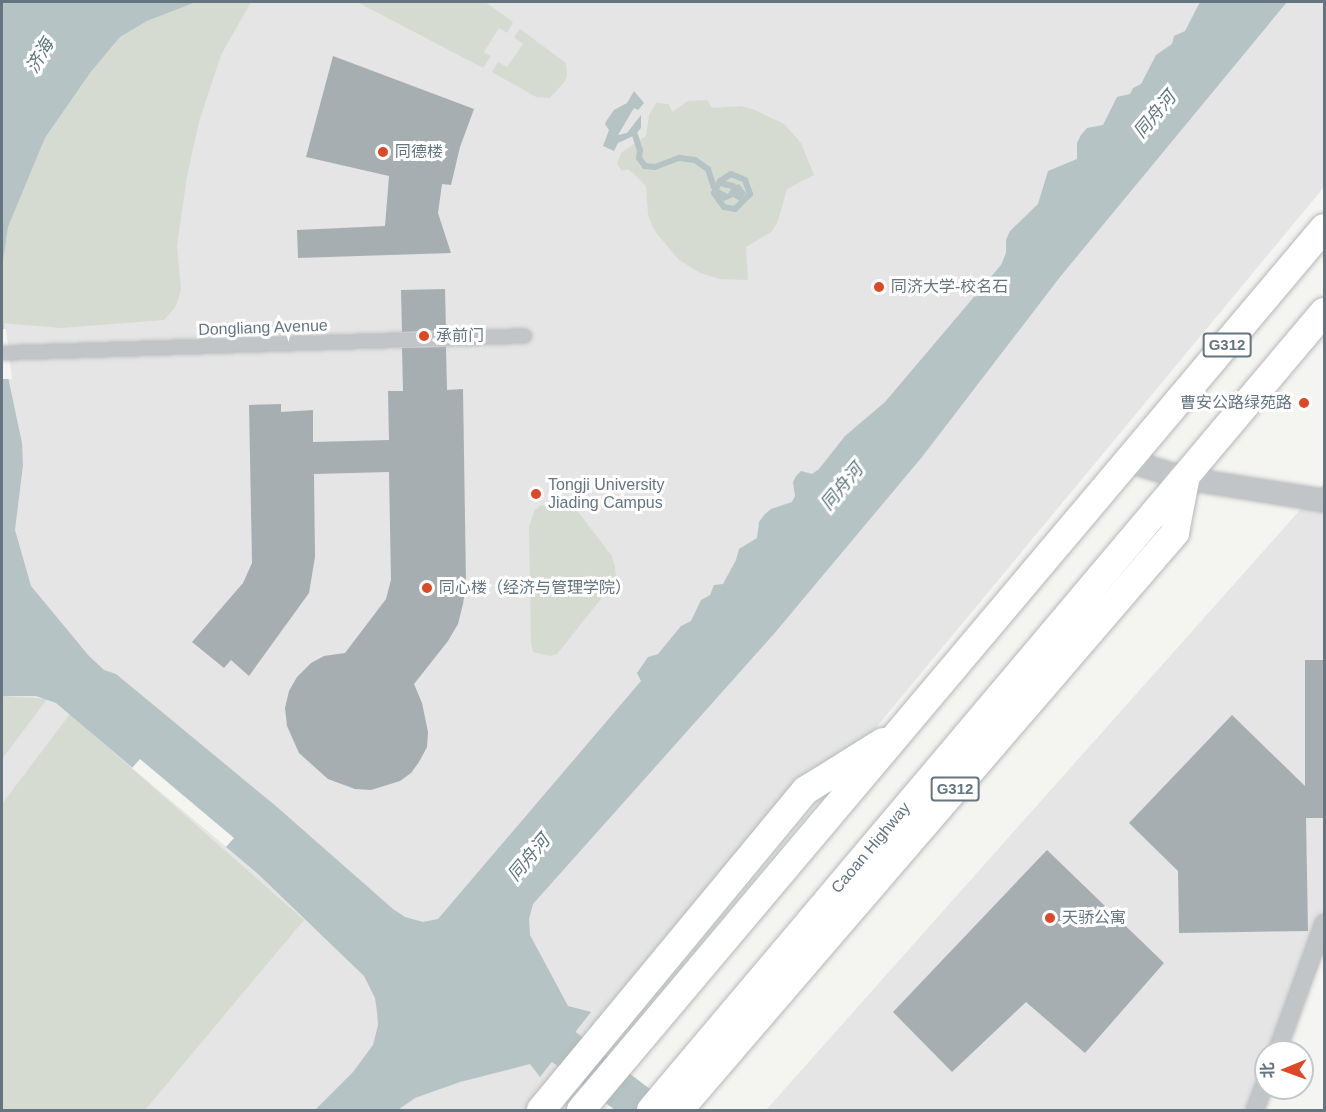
<!DOCTYPE html>
<meta charset="utf-8">
<style>
body{margin:0}
#map{position:relative;width:1326px;height:1112px;overflow:hidden;background:#f4f4f0;font-family:Arial,"Noto Sans SC",sans-serif}
div>[style]{position:absolute}
.built>*{inset:0;background:#e4e5e4}
.green>*{inset:0;background:#d5dbd1}
.water>*{inset:0;background:#b5c3c5}
.pier>*{inset:0;background:#f4f4f0}
.stream>*{height:6px;margin:-3px;padding:0 3px;transform-origin:3px;border-radius:3px;background:#b5c3c5}
.river>*{height:38px;margin:-19px;padding:0 19px;transform-origin:19px;border-radius:19px;background:#b5c3c5}
.building>*{inset:0;background:#a6aeb2}
.roads{filter:drop-shadow(0 0 2px #b4b7ba) drop-shadow(0 0 2px #b4b7ba)}
.pedestrian>*{height:12px;margin:-6px;padding:0 6px;transform-origin:6px;border-radius:6px;background:#c2c5c8}
.minor>*{height:16px;margin:-8px;padding:0 8px;transform-origin:8px;border-radius:8px;background:#c2c5c8}
.tertiary>*{height:21px;margin:-10.5px;padding:0 10.5px;transform-origin:10.5px;border-radius:10.5px;background:#c2c5c8}
.trunk>*{height:28px;margin:-14px;padding:0 14px;transform-origin:14px;border-radius:14px;background:#fff}
.dots>*{width:16px;height:16px;translate:-50% -50%;box-sizing:border-box;border:3px solid #fff;border-radius:50%}
span{translate:-50% -50%;white-space:nowrap;text-align:center;line-height:1.15;-webkit-text-stroke:6px #fff;paint-order:stroke}
.shield-label span{padding:2px 4px;background:#fff;border:2px solid;border-radius:4px;-webkit-text-stroke-width:0}
.shield-label{font-size:15px;color:#647580;font-weight:700}
.poi-label{font-size:16px;color:#647580}
.left{translate:0 -50%;text-align:left}
.right{translate:-100% -50%;text-align:right}
.street-label{font-size:16px;color:#647580}
.water-label{font-size:18px;color:#5f777e;font-style:italic}
.frame{position:absolute;inset:0;border:3px solid #647580;pointer-events:none}
.north{position:absolute;left:1254px;top:1040px;width:60px;height:60px;box-sizing:border-box;background:#fff;border:2px solid #c1c8cc;border-radius:50%;rotate:269deg;font-size:16px;font-weight:700;line-height:24px;text-align:center;color:#647580}
.north::after{content:'';display:block;margin:auto;width:21px;height:27px;background:#dd4827;clip-path:polygon(50% 0,100% 100%,50% 72%,0 100%)}
</style>
<div id="map">
<div class="built">
<i style="clip-path:polygon(2px 2px,1324px 2px,1324px 187px,559px 1110px,2px 1110px)"></i>
<i style="clip-path:polygon(1324px 483px,1324px 953px,1281px 1052px,1266px 1052px,1266px 1088px,1256px 1110px,766px 1110px)"></i>
</div>
<div class="green">
<i style="clip-path:polygon(196px 2px,251px 2px,221px 55px,199px 122px,187px 176px,177px 246px,181px 290px,176px 306px,164px 320px,151px 321px,61px 328px,2px 323px,2px 269px,8px 227px,45px 138px,90px 73px,120px 37px,147px 21px)"></i>
<i style="clip-path:polygon(357px 2px,485px 2px,513px 22px,507px 33px,499px 28px,484px 52px,491px 56px,483px 68px)"></i>
<i style="clip-path:polygon(520px 29px,566px 63px,567px 75px,565px 81px,550px 98px,536px 97px,492px 72px,498px 62px,507px 67px,523px 44px,514px 37px)"></i>
<i style="clip-path:polygon(707px 100px,712px 108px,741px 106px,755px 110px,784px 124px,801px 143px,814px 175px,787px 189px,777px 224px,771px 232px,746px 247px,748px 280px,720px 279px,700px 273px,678px 259px,654px 230px,648px 214px,646px 186px,633px 173px,627px 169px,622px 171px,617px 164px,621px 153px,646px 136px,649px 115px,656px 103px,669px 104px,672px 112px,688px 101px)"></i>
<i style="clip-path:polygon(541px 505px,578px 512px,612px 556px,615px 566px,616px 580px,557px 654px,550px 656px,533px 652px,531px 643px,529px 528px,534px 511px)"></i>
<i style="clip-path:polygon(2px 696px,47px 699px,2px 759px)"></i>
<i style="clip-path:polygon(70px 714px,304px 920px,145px 1110px,2px 1110px,2px 804px)"></i>
</div>
<div class="water">
<i style="clip-path:polygon(2px 2px,196px 2px,147px 21px,120px 37px,90px 73px,45px 138px,8px 227px,2px 269px)"></i>
<i style="clip-path:polygon(1200px 2px,1287px 2px,1060px 277px,922px 457px,773px 635px,533px 904px,529px 919px,530px 935px,568px 1006px,591px 1012px,540px 1077px,530px 1064px,460px 1082px,415px 1098px,398px 1110px,315px 1110px,353px 1072px,373px 1045px,378px 1025px,377px 1012px,375px 998px,364px 976px,257px 873px,56px 703px,36px 696px,2px 696px,2px 307px,8px 377px,22px 443px,23px 465px,15px 530px,31px 586px,89px 656px,104px 670px,116px 674px,277px 807px,393px 909px,405px 917px,423px 922px,438px 919px,641px 681px,637px 673px,648px 657px,658px 654px,681px 626px,691px 621px,701px 600px,710px 595px,714px 585px,723px 584px,736px 560px,739px 549px,757px 538px,759px 522px,765px 514px,771px 509px,792px 502px,795px 496px,793px 482px,796px 476px,801px 471px,812px 474px,819px 469px,845px 436px,885px 402px,1001px 265px,1006px 253px,1006px 240px,1010px 231px,1038px 204px,1048px 171px,1077px 159px,1077px 143px,1081px 135px,1087px 128px,1103px 125px,1117px 97px,1130px 94px,1133px 88px,1141px 84px,1156px 55px,1172px 44px,1174px 36px,1185px 31px)"></i>
<i style="clip-path:polygon(634px 91px,644px 103px,638px 110px,634px 108px,618px 135px,627px 133px,641px 115px,641px 128px,635px 135px,618px 143px,614px 151px,603px 146px,609px 130px,605px 124px,607px 120px,614px 110px,627px 103px)"></i>
<i style="clip-path:polygon(739px 184px,746px 193px,740px 201px,733px 197px,724px 201px,714px 193px,714px 187px,728px 194px,733px 186px)"></i>
</div>
<div class="pier">
<i style="clip-path:polygon(2px 329px,6px 329px,12px 379px,2px 379px)"></i>
<i style="clip-path:polygon(140px 759px,234px 838px,226px 847px,132px 768px)"></i>
</div>
<div class="stream">
<i style="left:635px;top:135px;width:16px;rotate:72deg"></i>
<i style="left:640px;top:150px;width:8px;rotate:97deg"></i>
<i style="left:639px;top:158px;width:10px;rotate:53deg"></i>
<i style="left:645px;top:166px;width:10px;rotate:6deg"></i>
<i style="left:655px;top:167px;width:26px;rotate:-21deg"></i>
<i style="left:679px;top:158px;width:16px;rotate:7deg"></i>
<i style="left:695px;top:160px;width:16px;rotate:35deg"></i>
<i style="left:708px;top:169px;width:19px;rotate:72deg"></i>
<i style="left:731px;top:174px;width:15px;rotate:23deg"></i>
<i style="left:745px;top:180px;width:15px;rotate:70deg"></i>
<i style="left:750px;top:194px;width:21px;rotate:135deg"></i>
<i style="left:735px;top:209px;width:11px;rotate:-170deg"></i>
<i style="left:724px;top:207px;width:17px;rotate:-126deg"></i>
<i style="left:714px;top:193px;width:13px;rotate:-63deg"></i>
<i style="left:720px;top:181px;width:13px;rotate:-32deg"></i>
<i style="left:723px;top:181px;width:3px;rotate:72deg"></i>
<i style="left:724px;top:184px;width:9px;rotate:13deg"></i>
</div>
<div class="river">
<i style="left:520px;top:1022px;width:51px;rotate:29.6deg"></i>
<i style="left:564px;top:1047px;width:103px;rotate:37.5deg"></i>
</div>
<div class="building">
<i style="clip-path:polygon(333px 56px,474px 109px,460px 147px,451px 185px,442px 184px,438px 213px,451px 253px,298px 258px,297px 230px,385px 226px,389px 176px,306px 157px)"></i>
<i style="clip-path:polygon(445px 289px,446px 330px,402px 332px,401px 290px)"></i>
<i style="clip-path:polygon(446px 347px,447px 390px,463px 389px,466px 583px,463px 604px,458px 624px,448px 641px,414px 684px,422px 703px,428px 732px,427px 747px,419px 762px,411px 773px,400px 781px,371px 790px,355px 789px,328px 779px,299px 753px,287px 726px,285px 708px,289px 691px,297px 677px,311px 663px,324px 656px,345px 653px,386px 599px,391px 580px,389px 472px,314px 474px,315px 557px,309px 593px,249px 676px,231px 660px,224px 668px,192px 642px,243px 583px,252px 563px,249px 405px,281px 404px,281px 412px,313px 410px,313px 442px,389px 440px,388px 391px,403px 391px,402px 348px)"></i>
<i style="clip-path:polygon(1305px 660px,1324px 660px,1324px 818px,1306px 818px,1308px 931px,1179px 933px,1178px 871px,1129px 823px,1232px 715px,1305px 786px)"></i>
<i style="clip-path:polygon(1047px 850px,1164px 963px,1085px 1053px,1026px 1002px,952px 1072px,893px 1012px)"></i>
</div>
<div class="roads">
<div class="pedestrian">
<i style="left:2px;top:353px;width:523px;rotate:-1.86deg"></i>
</div>
<div class="minor">
<i style="left:1277px;top:1052px;width:137px;rotate:-70deg"></i>
<i style="left:1255px;top:1110px;width:31px;rotate:-69deg"></i>
</div>
<div class="tertiary">
<i style="left:1129px;top:461px;width:59px;rotate:16.9deg"></i>
<i style="left:1185px;top:478px;width:141px;rotate:9deg"></i>
</div>
<div class="trunk">
<i style="left:541px;top:1110px;width:415px;rotate:-50.4deg"></i>
<i style="left:806px;top:790px;width:91px;rotate:-31.9deg"></i>
<i style="left:581px;top:1110px;width:1153px;rotate:-49.89deg"></i>
<i style="left:651px;top:1110px;width:1044px;rotate:-49.86deg"></i>
<i style="left:679px;top:1110px;width:761px;rotate:-49.32deg"></i>
<i style="left:1175px;top:533px;width:54px;rotate:-79.3deg"></i>
</div>
</div>
<div class="dots">
<i style="left:383px;top:152px;background:#dd4827"></i>
<i style="left:879px;top:287px;background:#dd4827"></i>
<i style="left:424px;top:336px;background:#dd4827"></i>
<i style="left:1304px;top:403px;background:#dd4827"></i>
<i style="left:536px;top:494px;background:#dd4827"></i>
<i style="left:427px;top:588px;background:#dd4827"></i>
<i style="left:1050px;top:918px;background:#dd4827"></i>
</div>
<div class="shield-label">
<span style="left:1227px;top:345px">G312</span>
<span style="left:955px;top:789px">G312</span>
</div>
<div class="poi-label">
<span class="left" style="left:395px;top:152px">同德楼</span>
<span class="left" style="left:891px;top:287px">同济大学-校名石</span>
<span class="left" style="left:436px;top:336px">承前门</span>
<span class="right" style="left:1292px;top:403px">曹安公路绿苑路</span>
<span class="left" style="left:548px;top:494px">Tongji University<br>Jiading Campus</span>
<span class="left" style="left:439px;top:588px">同心楼（经济与管理学院）</span>
<span class="left" style="left:1062px;top:918px">天骄公寓</span>
</div>
<div class="street-label">
<span style="left:263px;top:328px;rotate:-2deg">Dongliang Avenue</span>
<span style="left:871px;top:848px;rotate:-50deg">Caoan Highway</span>
</div>
<div class="water-label">
<span style="left:40px;top:56px;rotate:-60deg">济海</span>
<span style="left:1155px;top:115px;rotate:-50deg">同舟河</span>
<span style="left:842px;top:487px;rotate:-50deg">同舟河</span>
<span style="left:529px;top:858px;rotate:-50deg">同舟河</span>
</div>
<div class="frame"></div>
<div class="north">北</div>
</div>
